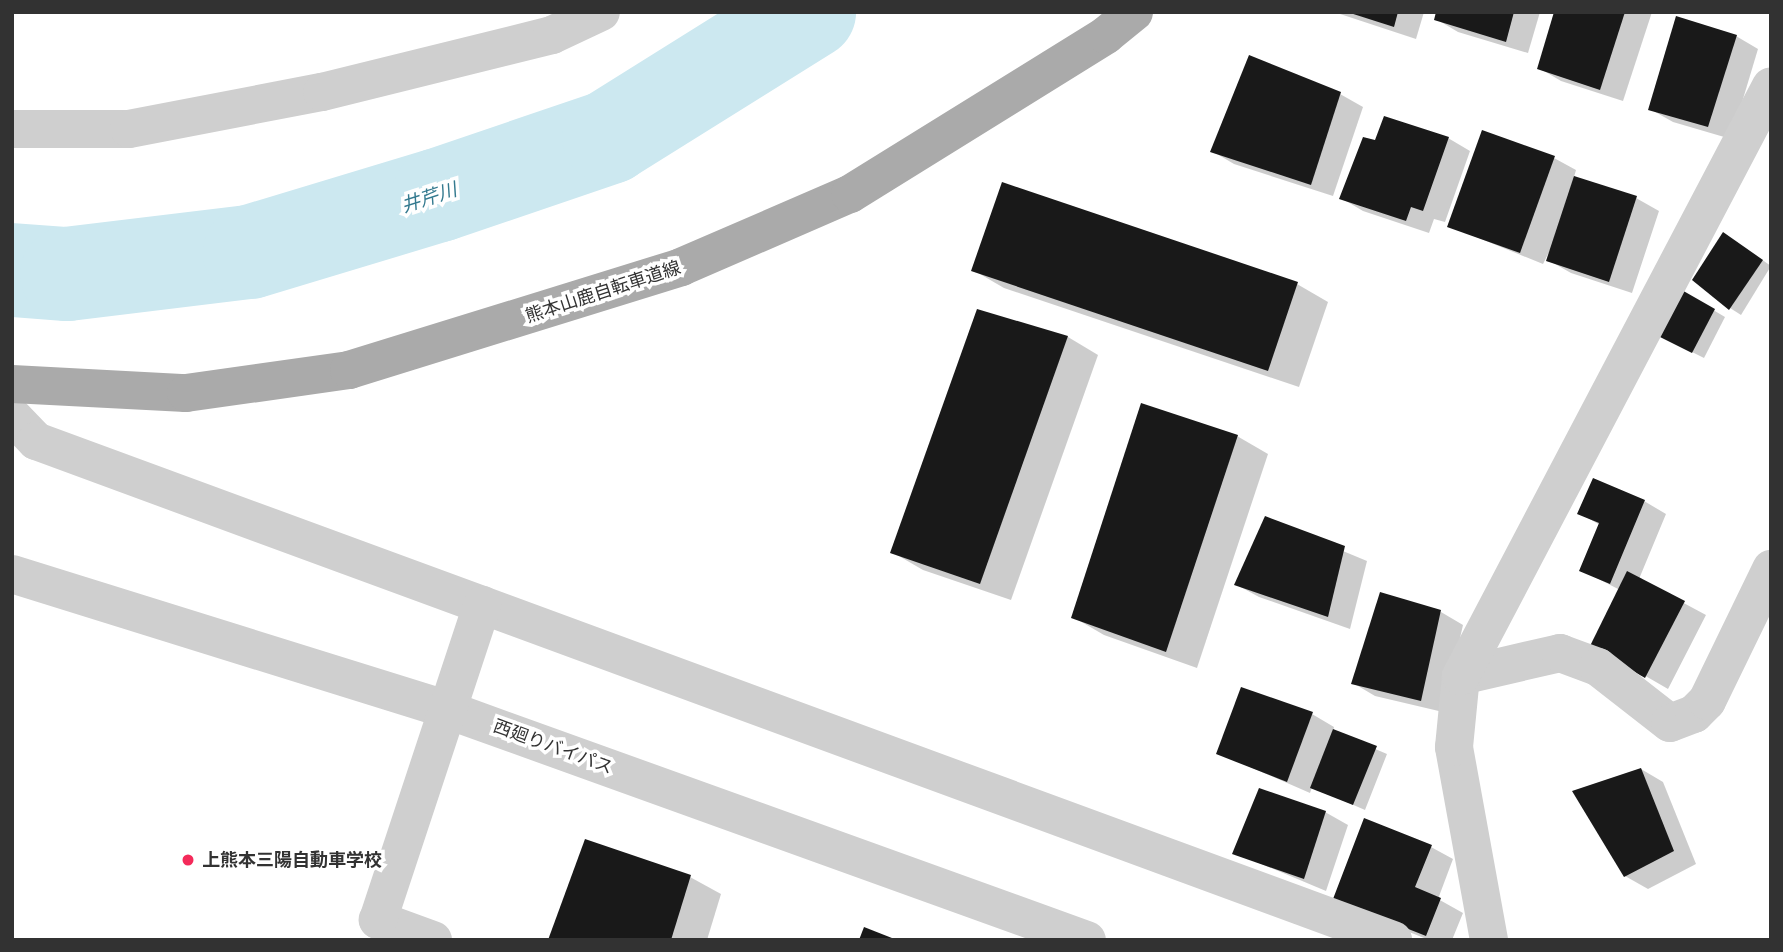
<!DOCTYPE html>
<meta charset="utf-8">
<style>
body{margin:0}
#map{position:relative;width:1783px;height:952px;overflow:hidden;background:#fff;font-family:"Fira Sans","Noto Sans JP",sans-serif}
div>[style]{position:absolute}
.shadow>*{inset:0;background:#0003}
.river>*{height:94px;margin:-47px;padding:0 47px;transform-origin:47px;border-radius:47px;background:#cce8f0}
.building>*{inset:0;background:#191919}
.minor>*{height:38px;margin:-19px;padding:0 19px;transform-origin:19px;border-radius:19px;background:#cfcfcf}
.major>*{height:38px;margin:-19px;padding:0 19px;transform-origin:19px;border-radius:19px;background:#aaa}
.dots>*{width:19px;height:19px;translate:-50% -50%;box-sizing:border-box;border:4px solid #fff;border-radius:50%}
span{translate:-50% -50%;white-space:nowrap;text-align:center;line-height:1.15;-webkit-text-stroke:7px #fff;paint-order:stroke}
.street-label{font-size:18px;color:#323232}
.poi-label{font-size:18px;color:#323232;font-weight:700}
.left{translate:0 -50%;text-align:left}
.water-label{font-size:19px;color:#347a8f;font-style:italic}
.frame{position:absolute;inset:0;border:14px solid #323232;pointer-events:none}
</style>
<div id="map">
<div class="shadow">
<i style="clip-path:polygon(1334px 12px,1424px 12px,1416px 39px)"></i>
<i style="clip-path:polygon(1438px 12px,1540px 12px,1528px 53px,1458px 32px,1436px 19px)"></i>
<i style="clip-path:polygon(1556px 12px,1652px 12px,1623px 101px,1561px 81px,1539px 68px)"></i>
<i style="clip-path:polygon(1736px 36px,1758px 49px,1731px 139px,1673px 122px,1650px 109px)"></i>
<i style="clip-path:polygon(1340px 94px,1363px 107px,1333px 196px,1234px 164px,1212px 151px)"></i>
<i style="clip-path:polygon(1448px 138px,1470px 151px,1445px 222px,1434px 219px,1429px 233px,1363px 211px,1341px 198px,1377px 142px)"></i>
<i style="clip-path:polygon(1554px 158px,1576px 170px,1574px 177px,1636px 198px,1659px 211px,1632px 293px,1571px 273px,1548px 260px,1556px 238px,1543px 264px,1449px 226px)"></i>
<i style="clip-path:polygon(1735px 241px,1771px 266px,1741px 315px,1730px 308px)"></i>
<i style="clip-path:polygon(973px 270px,1297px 284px,1328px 302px,1299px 387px,1004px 288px)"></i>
<i style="clip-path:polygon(1681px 291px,1725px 317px,1704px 358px,1668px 340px)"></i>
<i style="clip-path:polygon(978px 311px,1068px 337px,1098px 355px,1011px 600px,923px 570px,892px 552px)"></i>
<i style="clip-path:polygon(1237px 436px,1268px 454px,1197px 668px,1104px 635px,1073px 617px)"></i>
<i style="clip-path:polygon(1644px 501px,1666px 514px,1639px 579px,1706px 615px,1668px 689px,1592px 645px,1620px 590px,1581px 570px,1600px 525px,1579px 513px)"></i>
<i style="clip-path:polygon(1266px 519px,1367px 561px,1350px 629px,1259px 597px,1237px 585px)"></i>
<i style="clip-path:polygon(1441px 612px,1463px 625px,1443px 712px,1375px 696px,1353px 683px)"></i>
<i style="clip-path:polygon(1312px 714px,1334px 727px,1333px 731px,1387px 754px,1365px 810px,1312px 787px,1310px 793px,1218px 753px)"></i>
<i style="clip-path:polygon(1641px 769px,1663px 782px,1696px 864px,1648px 889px,1625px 876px)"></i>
<i style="clip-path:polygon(1325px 812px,1348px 825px,1326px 891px,1235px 853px)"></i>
<i style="clip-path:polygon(1431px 847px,1453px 859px,1438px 899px,1463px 913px,1452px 940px,1429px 940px,1357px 911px)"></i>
<i style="clip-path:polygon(690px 877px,721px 894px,707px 940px,549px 940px)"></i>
</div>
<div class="river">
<i style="left:12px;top:270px;width:55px;rotate:4.2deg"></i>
<i style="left:67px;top:274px;width:184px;rotate:-6.9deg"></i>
<i style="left:250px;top:252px;width:197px;rotate:-16.8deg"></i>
<i style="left:439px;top:195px;width:180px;rotate:-18.8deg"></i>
<i style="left:609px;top:137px;width:236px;rotate:-32deg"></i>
</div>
<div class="building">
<i style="clip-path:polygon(1347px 12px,1398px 12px,1394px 27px)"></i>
<i style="clip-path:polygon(1436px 12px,1514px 12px,1506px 42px,1434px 20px)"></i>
<i style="clip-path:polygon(1554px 12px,1625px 12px,1600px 90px,1537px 69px)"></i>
<i style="clip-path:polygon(1676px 16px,1737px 35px,1708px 127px,1648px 110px)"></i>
<i style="clip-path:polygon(1249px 55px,1341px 92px,1311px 185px,1210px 152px)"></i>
<i style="clip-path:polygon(1384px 116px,1449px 137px,1423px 211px,1411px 207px,1406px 221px,1339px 199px,1363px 137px,1375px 140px)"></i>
<i style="clip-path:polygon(1482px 130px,1555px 156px,1520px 253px,1447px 227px)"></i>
<i style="clip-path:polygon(1574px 176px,1637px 196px,1609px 282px,1546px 261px)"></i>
<i style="clip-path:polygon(1002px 182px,1298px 282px,1268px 371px,971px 271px)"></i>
<i style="clip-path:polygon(1723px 232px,1763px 260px,1729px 310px,1692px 280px)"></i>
<i style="clip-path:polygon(1680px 289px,1715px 309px,1692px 353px,1654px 334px)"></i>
<i style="clip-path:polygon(977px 309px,1068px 336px,980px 584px,890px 553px)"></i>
<i style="clip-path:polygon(1141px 403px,1238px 435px,1166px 652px,1071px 618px)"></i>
<i style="clip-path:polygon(1593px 478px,1645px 500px,1610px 584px,1579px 571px,1599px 523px,1577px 514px)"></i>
<i style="clip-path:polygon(1265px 516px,1345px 546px,1328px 617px,1234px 585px)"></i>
<i style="clip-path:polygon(1627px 571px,1685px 601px,1645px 678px,1590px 646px)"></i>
<i style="clip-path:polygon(1380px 592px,1441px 610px,1421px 701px,1351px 684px)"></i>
<i style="clip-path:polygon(1241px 687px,1313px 712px,1287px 782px,1216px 754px)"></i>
<i style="clip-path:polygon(1333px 729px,1377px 746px,1353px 805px,1310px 788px)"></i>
<i style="clip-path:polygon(1641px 768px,1674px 851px,1624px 877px,1572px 791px)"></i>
<i style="clip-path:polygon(1259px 788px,1326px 811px,1304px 879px,1232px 854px)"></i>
<i style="clip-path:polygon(1364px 818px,1432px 845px,1415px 887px,1441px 898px,1426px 936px,1333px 899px)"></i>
<i style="clip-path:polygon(585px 839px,691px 875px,671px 940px,548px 940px)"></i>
<i style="clip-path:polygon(864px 927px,897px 940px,859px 940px)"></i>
</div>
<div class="minor">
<i style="left:12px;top:129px;width:117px"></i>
<i style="left:129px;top:129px;width:197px;rotate:-10.9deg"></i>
<i style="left:322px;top:92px;width:237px;rotate:-13.9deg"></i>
<i style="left:552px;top:35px;width:54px;rotate:-25.1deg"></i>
<i style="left:12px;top:416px;width:35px;rotate:46deg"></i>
<i style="left:36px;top:441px;width:1446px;rotate:20.19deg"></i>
<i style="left:12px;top:574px;width:457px;rotate:17.3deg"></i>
<i style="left:448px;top:710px;width:679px;rotate:19.8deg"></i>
<i style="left:1461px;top:676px;width:102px;rotate:-13.1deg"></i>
<i style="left:1560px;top:653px;width:40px;rotate:20.2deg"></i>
<i style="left:1598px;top:667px;width:91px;rotate:37.9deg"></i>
<i style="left:1670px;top:723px;width:26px;rotate:-21deg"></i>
<i style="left:1694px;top:714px;width:18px;rotate:-45deg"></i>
<i style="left:1707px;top:701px;width:147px;rotate:-64.1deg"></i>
<i style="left:433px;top:940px;width:59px;rotate:-160deg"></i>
<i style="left:378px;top:920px;width:332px;rotate:-71.7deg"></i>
<i style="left:1489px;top:940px;width:196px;rotate:-100.3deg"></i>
<i style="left:1454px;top:747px;width:71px;rotate:-84.4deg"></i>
<i style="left:1461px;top:676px;width:666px;rotate:-62.28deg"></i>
</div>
<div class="major">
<i style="left:12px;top:384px;width:174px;rotate:3deg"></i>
<i style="left:186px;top:393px;width:165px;rotate:-8deg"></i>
<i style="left:349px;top:370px;width:348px;rotate:-17.2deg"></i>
<i style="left:681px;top:267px;width:184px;rotate:-23.4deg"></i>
<i style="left:850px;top:194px;width:301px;rotate:-31.8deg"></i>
<i style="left:1106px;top:35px;width:36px;rotate:-39deg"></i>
</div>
<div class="dots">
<i style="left:188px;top:860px;background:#f42a5a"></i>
</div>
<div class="street-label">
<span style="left:603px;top:292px;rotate:-18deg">熊本山鹿自転車道線</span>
<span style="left:553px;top:747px;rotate:20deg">西廻りバイパス</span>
</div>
<div class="poi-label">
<span class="left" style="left:202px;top:860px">上熊本三陽自動車学校</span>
</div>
<div class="water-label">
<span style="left:429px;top:198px;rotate:-18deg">井芹川</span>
</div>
<div class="frame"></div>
</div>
